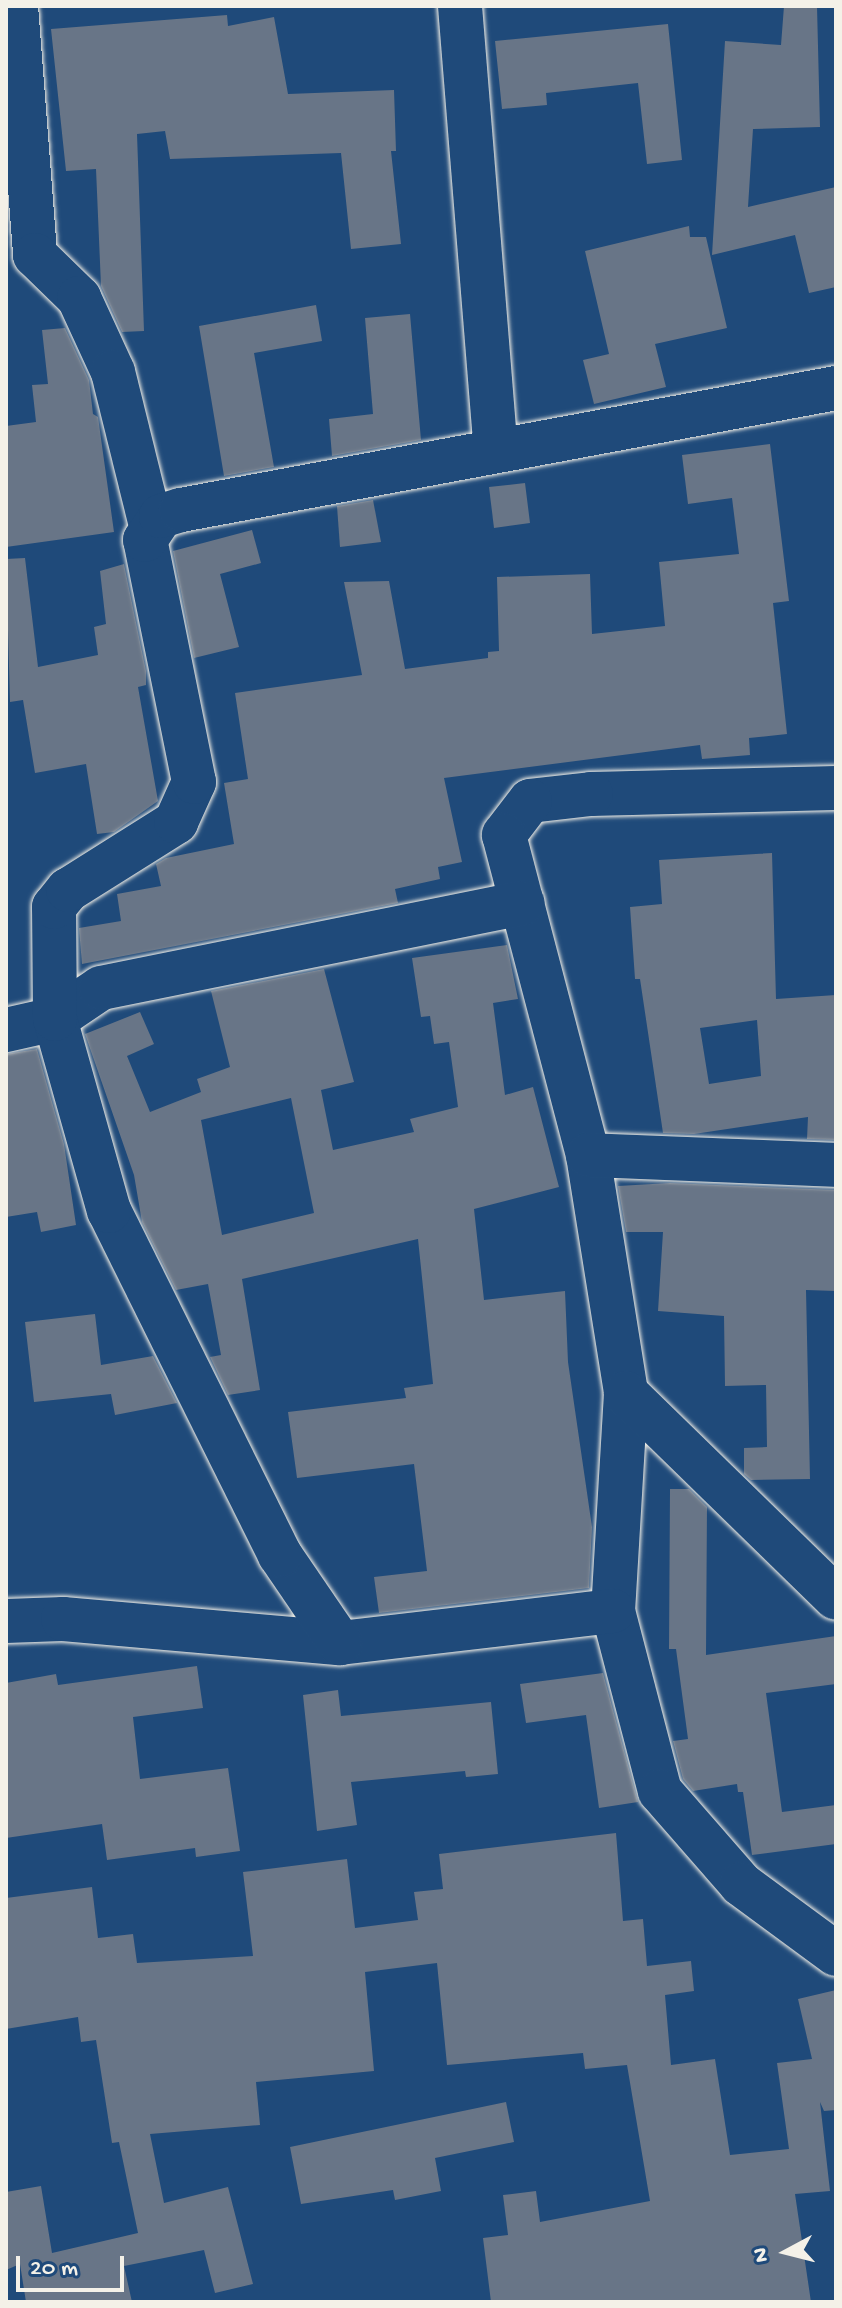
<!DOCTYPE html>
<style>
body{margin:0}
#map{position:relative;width:842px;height:2308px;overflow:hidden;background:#1f4a7a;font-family:"Gochi Hand",sans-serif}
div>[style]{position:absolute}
.building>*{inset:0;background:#687587}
.roads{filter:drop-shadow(0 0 2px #f4f1e8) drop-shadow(0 0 2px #f4f1e8)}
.minor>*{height:44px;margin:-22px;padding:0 22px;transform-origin:22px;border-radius:22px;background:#1f4a7a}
span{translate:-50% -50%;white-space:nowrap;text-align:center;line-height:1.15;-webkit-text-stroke:6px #1f4a7a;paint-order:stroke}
.frame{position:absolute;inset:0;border:8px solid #f4f1e8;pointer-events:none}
.north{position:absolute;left:746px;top:2212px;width:80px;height:80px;-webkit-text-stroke:6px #1f4a7a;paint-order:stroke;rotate:263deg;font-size:22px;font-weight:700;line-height:32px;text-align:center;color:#f4f1e8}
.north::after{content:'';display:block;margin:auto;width:28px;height:36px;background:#f4f1e8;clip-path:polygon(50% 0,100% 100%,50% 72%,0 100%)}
.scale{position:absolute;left:16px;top:2256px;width:108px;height:36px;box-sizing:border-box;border:4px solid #f4f1e8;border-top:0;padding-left:10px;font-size:24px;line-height:28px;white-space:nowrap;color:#f4f1e8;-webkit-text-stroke:6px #1f4a7a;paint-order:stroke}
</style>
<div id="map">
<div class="building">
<i style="clip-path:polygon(784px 6px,817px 6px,820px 127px,753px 129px,748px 207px,836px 187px,836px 287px,809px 293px,795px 235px,712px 255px,725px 41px,781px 45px)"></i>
<i style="clip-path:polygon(227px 15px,228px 26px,274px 17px,288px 94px,394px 90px,396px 151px,391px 151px,401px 244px,351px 249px,341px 153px,170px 159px,165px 131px,137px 134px,144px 331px,122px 332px,101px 286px,96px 169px,66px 171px,51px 29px)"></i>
<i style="clip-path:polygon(668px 24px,682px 160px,647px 164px,638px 83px,546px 93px,547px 105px,502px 109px,495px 41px)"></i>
<i style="clip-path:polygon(689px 226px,690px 237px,706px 237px,727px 328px,655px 344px,666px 387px,594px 404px,583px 360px,609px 354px,585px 251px)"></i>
<i style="clip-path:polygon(316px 305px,322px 341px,254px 353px,274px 467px,224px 476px,199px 326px)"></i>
<i style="clip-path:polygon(410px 314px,421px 440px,332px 456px,329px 419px,373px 414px,365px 318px)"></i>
<i style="clip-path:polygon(65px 328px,89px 380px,93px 414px,98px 417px,114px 532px,6px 547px,6px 426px,36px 422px,32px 385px,48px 384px,42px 330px)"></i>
<i style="clip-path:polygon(770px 444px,789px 601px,773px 603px,787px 734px,749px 738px,750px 755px,702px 759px,700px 745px,444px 778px,462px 862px,438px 867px,440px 879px,395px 889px,398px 903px,82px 964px,79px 928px,121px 921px,117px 894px,161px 886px,156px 864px,166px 858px,234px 844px,224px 783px,248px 779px,235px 693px,362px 675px,344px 582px,389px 581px,405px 669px,488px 658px,488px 652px,499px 651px,497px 577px,590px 574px,592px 634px,665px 626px,659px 562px,739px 554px,732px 498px,688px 504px,682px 455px)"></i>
<i style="clip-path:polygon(525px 483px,530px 523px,494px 528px,489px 487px)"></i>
<i style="clip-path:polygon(373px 500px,381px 542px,340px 547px,337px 506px)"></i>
<i style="clip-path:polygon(252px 530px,261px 563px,220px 574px,239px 647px,194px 658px,173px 551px)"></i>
<i style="clip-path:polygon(25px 558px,38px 667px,98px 655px,94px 627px,106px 624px,100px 571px,124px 564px,146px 671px,146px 685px,138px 687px,158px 801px,114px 832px,97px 834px,86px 764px,35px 773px,23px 700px,10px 702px,6px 559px)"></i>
<i style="clip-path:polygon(evenodd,772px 853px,776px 999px,836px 995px,836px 1140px,807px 1139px,808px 1117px,694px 1134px,663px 1133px,640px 979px,635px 979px,630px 907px,662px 904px,659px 860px,772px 853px,757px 1020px,761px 1076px,709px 1084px,700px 1028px,757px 1020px)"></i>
<i style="clip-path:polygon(evenodd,507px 945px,518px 999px,493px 1003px,505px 1095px,533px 1087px,559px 1187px,474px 1209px,484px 1300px,565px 1291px,568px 1362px,592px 1527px,589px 1588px,379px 1613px,374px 1577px,427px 1571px,414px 1464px,297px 1478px,288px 1412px,406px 1398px,404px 1388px,433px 1384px,418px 1239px,242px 1279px,260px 1390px,228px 1395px,210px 1357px,221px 1355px,208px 1284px,176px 1290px,142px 1222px,134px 1175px,85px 1034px,140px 1012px,154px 1044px,127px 1056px,150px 1112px,201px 1092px,197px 1079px,230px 1067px,211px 991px,324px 969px,354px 1082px,321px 1090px,333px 1150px,414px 1132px,410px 1119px,458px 1107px,449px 1042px,434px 1044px,430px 1016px,421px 1017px,412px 958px,507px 945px,291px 1098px,314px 1213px,222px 1235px,201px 1120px,291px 1098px)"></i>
<i style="clip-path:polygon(37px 1049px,64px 1144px,76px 1225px,41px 1232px,37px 1212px,6px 1217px,6px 1054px)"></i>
<i style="clip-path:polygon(670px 1183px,836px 1190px,836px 1291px,806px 1290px,810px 1479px,751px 1480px,744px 1474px,744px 1448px,767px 1447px,766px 1385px,725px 1386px,724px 1316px,658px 1311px,663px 1232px,626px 1232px,618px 1186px)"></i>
<i style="clip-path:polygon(95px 1314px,101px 1365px,153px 1356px,177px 1403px,115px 1415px,111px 1394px,34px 1402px,25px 1322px)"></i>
<i style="clip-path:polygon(670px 1489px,689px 1489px,707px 1507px,706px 1655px,836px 1636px,836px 1684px,766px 1693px,782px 1812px,836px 1805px,836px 1844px,752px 1855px,743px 1792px,738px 1792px,737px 1784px,693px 1791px,683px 1779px,673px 1741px,688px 1739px,676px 1649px,669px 1649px)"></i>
<i style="clip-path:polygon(197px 1666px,203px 1708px,133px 1717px,140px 1779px,228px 1768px,240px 1851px,196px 1857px,195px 1848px,107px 1860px,102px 1824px,6px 1838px,6px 1683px,56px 1674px,58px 1685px)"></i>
<i style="clip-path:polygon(603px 1673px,638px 1802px,599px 1808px,586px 1715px,526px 1723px,520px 1684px)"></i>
<i style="clip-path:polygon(338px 1690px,341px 1716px,491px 1702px,498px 1774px,466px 1777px,465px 1771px,351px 1782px,357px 1825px,317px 1831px,303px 1695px)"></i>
<i style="clip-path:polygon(616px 1833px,623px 1921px,643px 1919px,647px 1966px,691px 1961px,694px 1991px,665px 1995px,671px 2065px,715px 2059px,730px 2155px,789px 2149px,777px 2063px,812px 2059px,798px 1999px,836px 1990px,836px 2110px,824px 2111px,820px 2102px,830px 2191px,795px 2194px,811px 2302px,491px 2302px,483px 2238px,508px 2235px,503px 2195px,536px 2191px,540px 2222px,650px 2201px,627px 2065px,585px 2069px,583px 2053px,447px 2065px,437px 1963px,365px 1972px,374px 2071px,256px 2082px,260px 2125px,150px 2134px,164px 2203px,228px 2187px,253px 2284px,215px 2293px,204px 2250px,124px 2266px,132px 2302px,26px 2302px,20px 2264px,6px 2270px,6px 2192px,41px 2186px,52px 2253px,138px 2233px,119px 2142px,112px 2143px,96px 2040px,81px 2042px,78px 2017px,6px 2029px,6px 1898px,92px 1887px,98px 1938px,133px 1934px,137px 1963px,253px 1956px,243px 1872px,347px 1859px,355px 1928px,418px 1920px,414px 1892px,443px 1889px,439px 1854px)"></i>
<i style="clip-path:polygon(506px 2102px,514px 2142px,435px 2158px,441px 2191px,395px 2200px,393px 2190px,301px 2204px,290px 2147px)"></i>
</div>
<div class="roads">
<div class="minor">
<i style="left:16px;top:6px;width:250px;rotate:85.6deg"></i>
<i style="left:35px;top:255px;width:62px;rotate:44.3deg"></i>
<i style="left:79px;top:298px;width:81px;rotate:65.3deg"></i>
<i style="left:113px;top:372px;width:159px;rotate:76.1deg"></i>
<i style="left:460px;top:6px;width:446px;rotate:85.4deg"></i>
<i style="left:836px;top:788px;width:245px;rotate:178.6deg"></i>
<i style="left:591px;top:794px;width:61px;rotate:173.5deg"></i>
<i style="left:530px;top:801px;width:43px;rotate:127.4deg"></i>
<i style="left:504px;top:835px;width:331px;rotate:75.3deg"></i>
<i style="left:588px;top:1155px;width:241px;rotate:80.9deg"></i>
<i style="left:626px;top:1393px;width:218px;rotate:93.4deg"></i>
<i style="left:613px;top:1611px;width:186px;rotate:75.4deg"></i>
<i style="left:660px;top:1791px;width:123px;rotate:48.9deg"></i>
<i style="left:741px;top:1884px;width:118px;rotate:36.4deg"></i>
<i style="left:6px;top:1030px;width:50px;rotate:-12.7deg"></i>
<i style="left:55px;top:1019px;width:55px;rotate:-34deg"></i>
<i style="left:101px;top:988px;width:430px;rotate:-11.4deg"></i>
<i style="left:588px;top:1155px;width:248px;rotate:2.3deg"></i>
<i style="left:626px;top:1393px;width:293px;rotate:44.3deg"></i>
<i style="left:6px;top:1621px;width:57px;rotate:-2deg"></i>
<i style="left:63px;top:1619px;width:278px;rotate:5deg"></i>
<i style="left:340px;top:1643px;width:275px;rotate:-6.7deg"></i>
<i style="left:340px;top:1643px;width:107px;rotate:-124.3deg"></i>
<i style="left:280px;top:1555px;width:384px;rotate:-116.4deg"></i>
<i style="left:109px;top:1211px;width:199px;rotate:-105.7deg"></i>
<i style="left:55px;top:1019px;width:112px;rotate:-90.5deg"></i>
<i style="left:54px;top:907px;width:22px;rotate:-51deg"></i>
<i style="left:68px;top:890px;width:128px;rotate:-32.2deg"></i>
<i style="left:176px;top:822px;width:44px;rotate:-65.8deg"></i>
<i style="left:194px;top:782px;width:247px;rotate:-101.4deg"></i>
<i style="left:145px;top:540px;width:29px;rotate:-56deg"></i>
<i style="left:161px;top:516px;width:21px;rotate:-17deg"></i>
<i style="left:181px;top:510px;width:666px;rotate:-10.55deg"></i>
</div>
</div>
<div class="frame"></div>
<div class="north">N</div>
<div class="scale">20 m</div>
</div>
